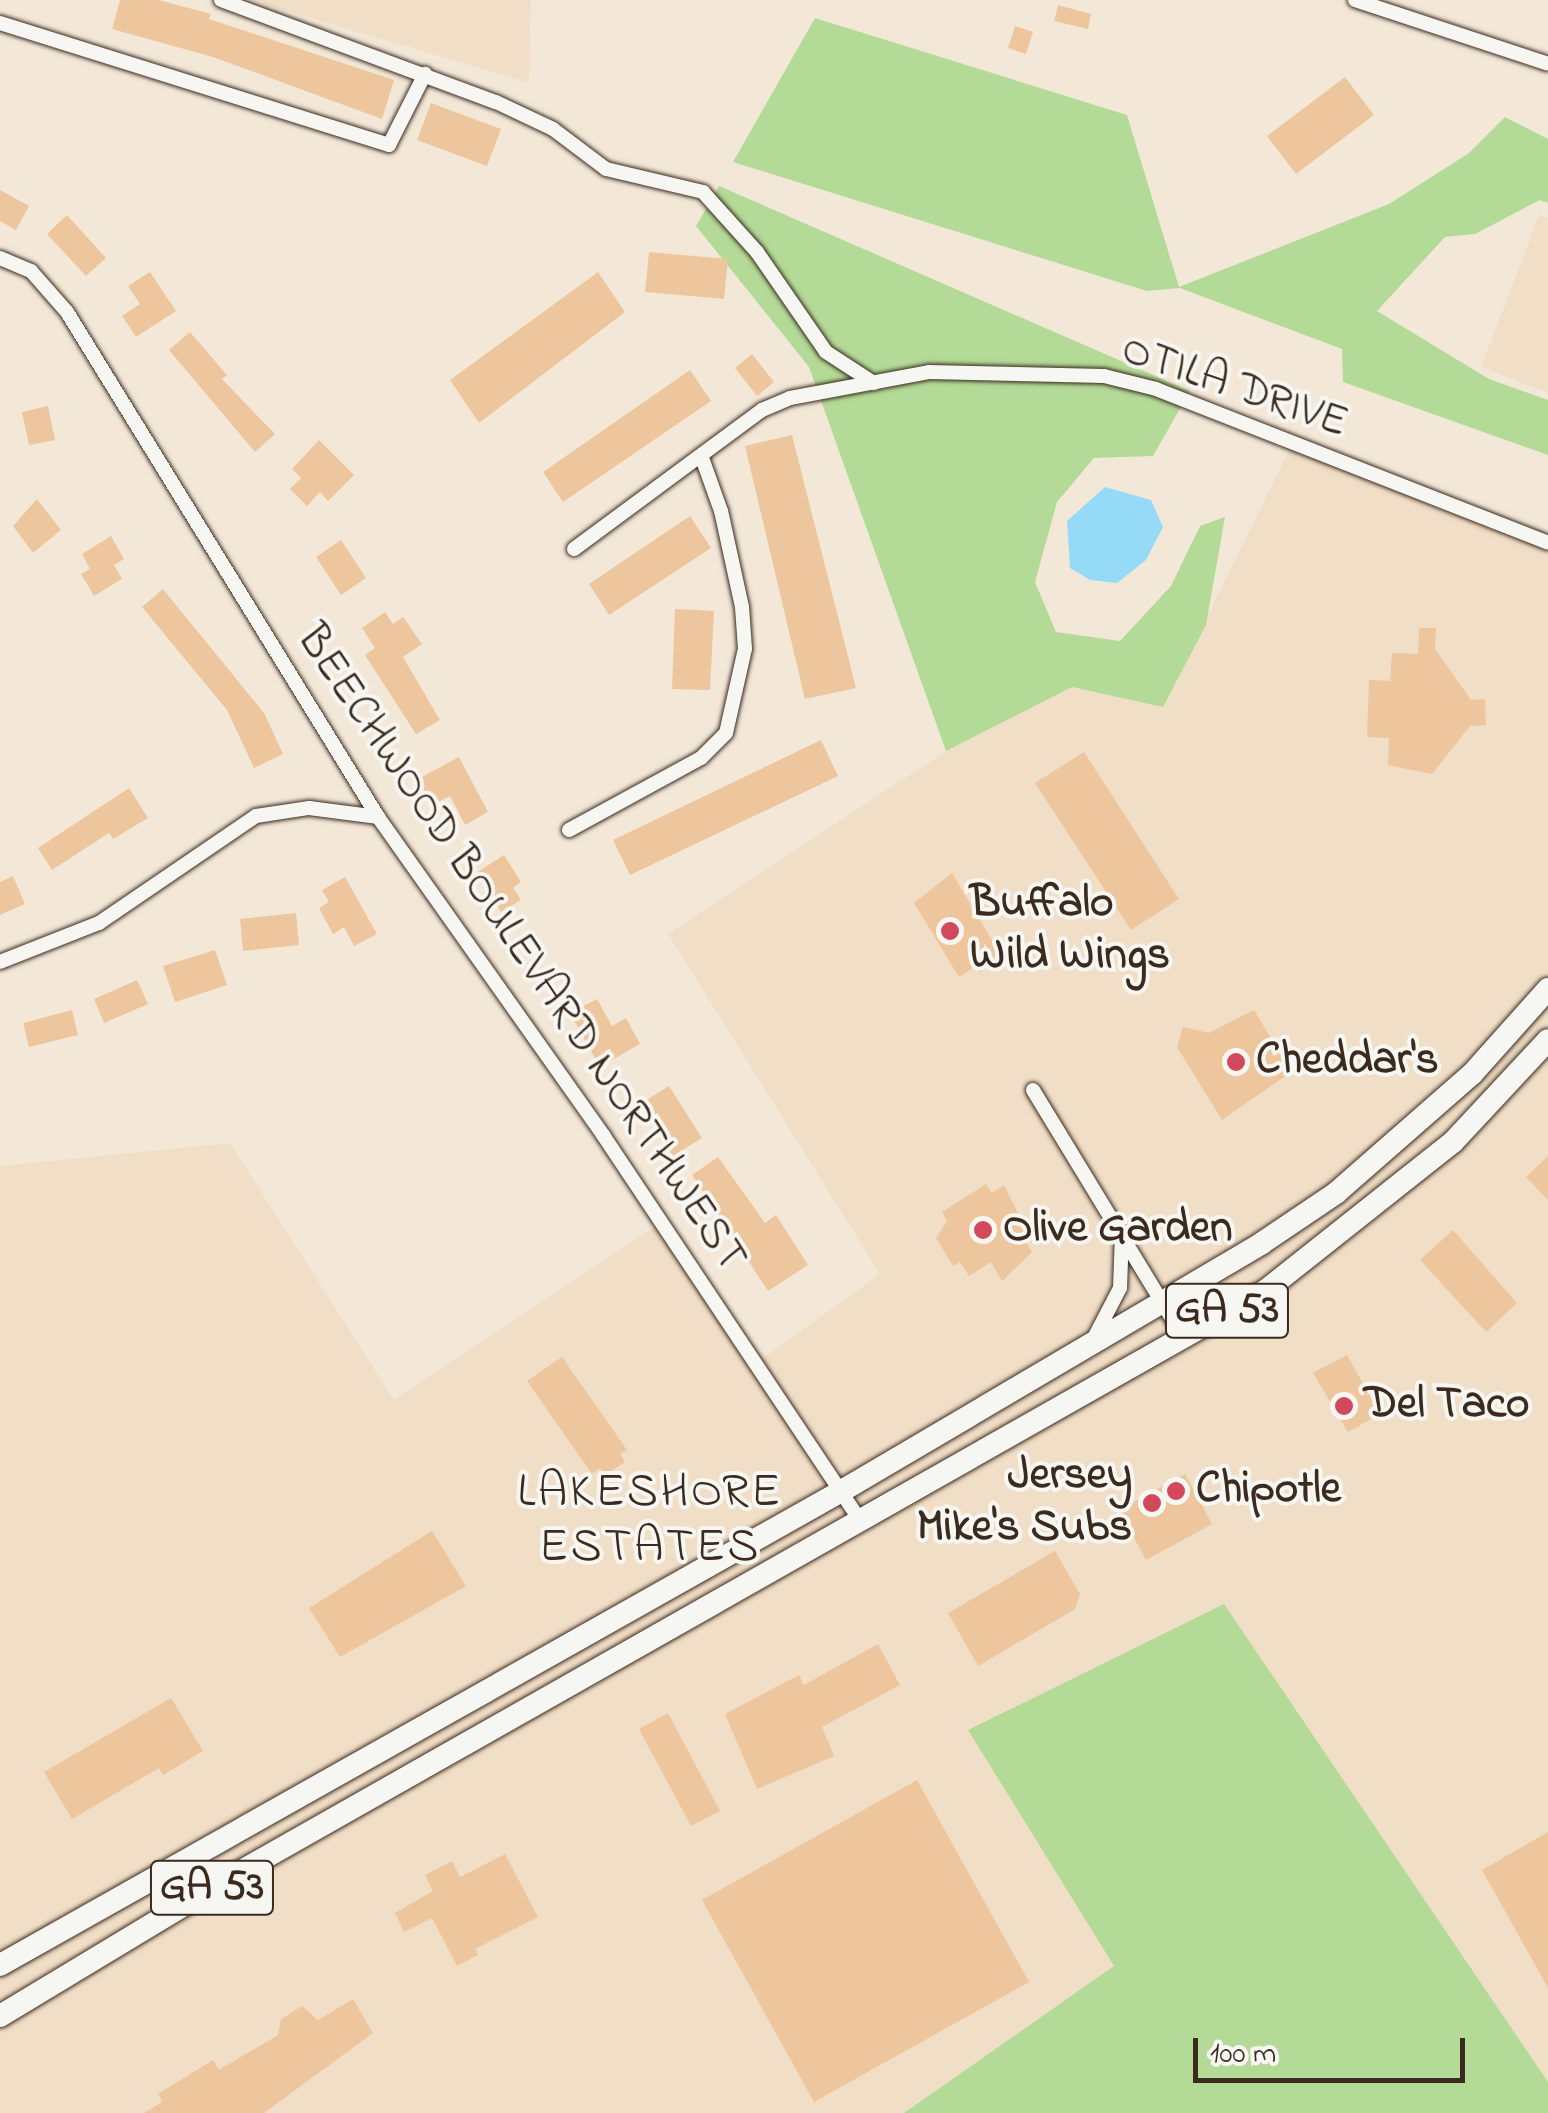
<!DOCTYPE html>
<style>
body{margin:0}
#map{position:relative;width:1548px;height:2113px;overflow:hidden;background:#f3e8d8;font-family:"Indie Flower",sans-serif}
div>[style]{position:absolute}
.built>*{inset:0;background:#f1dec6}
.green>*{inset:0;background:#b3db97}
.water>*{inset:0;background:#95daf7}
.building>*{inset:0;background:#edc69d}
.roads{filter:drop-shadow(0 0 2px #3b2a1e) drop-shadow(0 0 2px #3b2a1e)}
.street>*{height:14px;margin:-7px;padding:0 7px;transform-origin:7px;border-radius:7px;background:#f6f6f2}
.primary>*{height:22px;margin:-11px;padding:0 11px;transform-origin:11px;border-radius:11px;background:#f6f6f2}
.dots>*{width:28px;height:28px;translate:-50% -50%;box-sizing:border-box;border:5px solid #f6f6f2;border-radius:50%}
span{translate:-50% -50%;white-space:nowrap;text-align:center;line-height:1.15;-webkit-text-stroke:8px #f6f6f2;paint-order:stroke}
.shield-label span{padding:2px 8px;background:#f6f6f2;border:2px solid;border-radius:8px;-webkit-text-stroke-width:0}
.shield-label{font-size:42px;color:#3b2a1e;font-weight:700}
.street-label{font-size:45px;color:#3b2a1e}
.poi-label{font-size:45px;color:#3b2a1e;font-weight:700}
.left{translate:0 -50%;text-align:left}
.right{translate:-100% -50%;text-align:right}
.neighbourhood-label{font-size:48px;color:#3b2a1e;letter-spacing:2.5px}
.scale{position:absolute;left:1193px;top:2038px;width:272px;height:45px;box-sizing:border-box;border:5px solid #3b2a1e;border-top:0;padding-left:12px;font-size:30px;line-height:35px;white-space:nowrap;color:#3b2a1e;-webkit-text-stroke:8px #f6f6f2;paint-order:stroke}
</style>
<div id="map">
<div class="built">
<i style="clip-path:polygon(250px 0,531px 0,529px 83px)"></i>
<i style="clip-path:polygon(1539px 215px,1548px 218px,1548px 393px,1481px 367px)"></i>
<i style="clip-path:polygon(1296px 437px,1548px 533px,1548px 2082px,1223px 1605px,1115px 1966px,904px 2113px,0 2113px,0 1166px,230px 1143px,394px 1400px,657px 1225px,755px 1364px,880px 1274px,668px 934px,946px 751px,1072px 687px,1163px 706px)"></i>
</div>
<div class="green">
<i style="clip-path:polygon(815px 18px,1127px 115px,1179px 287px,1389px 204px,1469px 153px,1505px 117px,1548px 139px,1548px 203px,1540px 200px,1475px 234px,1445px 237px,1377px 311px,1489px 379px,1548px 400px,1548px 455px,1343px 382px,1342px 349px,1180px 288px,1147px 291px,733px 162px)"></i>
<i style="clip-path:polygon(719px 186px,1190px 391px,1153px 456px,1094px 458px,1057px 502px,1035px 582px,1056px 632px,1120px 641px,1171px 586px,1200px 526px,1225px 517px,1206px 625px,1163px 707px,1072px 687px,946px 751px,809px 367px,696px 226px)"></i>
<i style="clip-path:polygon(1224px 1604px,1548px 2082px,1548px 2113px,904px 2113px,1114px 1966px,968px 1730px)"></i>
</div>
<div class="water">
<i style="clip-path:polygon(1105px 487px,1151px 500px,1163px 527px,1146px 560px,1117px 583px,1090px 580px,1070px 568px,1067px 521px)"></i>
</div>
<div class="building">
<i style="clip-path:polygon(120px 0,159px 0,211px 14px,209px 19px,394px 80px,382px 119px,213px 57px,112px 29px)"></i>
<i style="clip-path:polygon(1058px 5px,1091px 14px,1088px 29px,1054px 21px)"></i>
<i style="clip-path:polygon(1015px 26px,1033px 32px,1026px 54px,1008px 48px)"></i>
<i style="clip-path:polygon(1345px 77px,1374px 115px,1296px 174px,1267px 136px)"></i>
<i style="clip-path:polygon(431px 103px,501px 129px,487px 166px,417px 140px)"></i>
<i style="clip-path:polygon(0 190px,29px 206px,16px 230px,0 221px)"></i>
<i style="clip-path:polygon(67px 215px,106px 258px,86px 276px,47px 234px)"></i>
<i style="clip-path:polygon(649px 252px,728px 259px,724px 299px,645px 292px)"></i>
<i style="clip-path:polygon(150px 272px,176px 311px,136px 337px,122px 316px,140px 304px,128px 286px)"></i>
<i style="clip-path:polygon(598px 272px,625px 312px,479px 423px,450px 380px)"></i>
<i style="clip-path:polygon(190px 332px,227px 375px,222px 379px,275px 434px,255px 452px,169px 350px)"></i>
<i style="clip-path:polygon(752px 354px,774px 382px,757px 396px,735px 368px)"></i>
<i style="clip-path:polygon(690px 370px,711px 401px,563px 502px,543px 472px)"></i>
<i style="clip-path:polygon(48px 406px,55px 440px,29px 445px,22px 412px)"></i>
<i style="clip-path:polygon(792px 435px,856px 688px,805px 699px,745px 446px)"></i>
<i style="clip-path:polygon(319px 440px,354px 475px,328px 501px,320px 492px,307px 506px,290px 489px,301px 478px,292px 469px)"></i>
<i style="clip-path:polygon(37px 499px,61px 530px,33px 553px,13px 526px)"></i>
<i style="clip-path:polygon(690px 516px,711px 548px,609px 615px,589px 584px)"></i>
<i style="clip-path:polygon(111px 536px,124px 559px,114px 565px,122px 579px,94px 596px,81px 574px,90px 569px,82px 554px)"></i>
<i style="clip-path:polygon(341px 540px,366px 578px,341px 595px,316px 557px)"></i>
<i style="clip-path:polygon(163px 589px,264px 713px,283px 754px,254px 768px,227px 710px,142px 607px)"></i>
<i style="clip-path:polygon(675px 609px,714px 611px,710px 690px,672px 689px)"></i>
<i style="clip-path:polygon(385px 612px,393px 624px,403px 617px,422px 644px,403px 657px,440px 720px,416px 734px,365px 655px,375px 648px,362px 628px)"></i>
<i style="clip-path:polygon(1419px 628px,1436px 628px,1435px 649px,1471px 700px,1485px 699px,1486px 725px,1470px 726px,1432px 774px,1388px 765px,1389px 738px,1367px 737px,1369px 680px,1390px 681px,1392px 653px,1418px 654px)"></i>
<i style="clip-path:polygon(821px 740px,838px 776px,630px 875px,613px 840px)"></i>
<i style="clip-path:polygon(1084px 752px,1179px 899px,1131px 930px,1035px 783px)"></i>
<i style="clip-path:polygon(459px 757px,488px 812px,465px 825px,450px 796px,432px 805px,418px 779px)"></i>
<i style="clip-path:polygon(129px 788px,148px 818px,113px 839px,109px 833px,52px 870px,38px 848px)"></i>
<i style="clip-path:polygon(504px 855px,521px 882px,513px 888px,521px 900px,501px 912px,476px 873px)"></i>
<i style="clip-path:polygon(952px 873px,999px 952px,980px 973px,976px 966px,959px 977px,914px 903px)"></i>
<i style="clip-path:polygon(13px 876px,25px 904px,0 915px,0 882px)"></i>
<i style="clip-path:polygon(345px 877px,377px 934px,354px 946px,344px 927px,333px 934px,319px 908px,329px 902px,322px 890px)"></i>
<i style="clip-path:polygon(296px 913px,299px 945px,243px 951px,240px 919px)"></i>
<i style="clip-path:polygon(215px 950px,227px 985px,175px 1002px,163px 966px)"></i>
<i style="clip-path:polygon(137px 980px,148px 1004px,104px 1023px,94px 999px)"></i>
<i style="clip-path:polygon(597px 999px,612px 1026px,626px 1018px,640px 1044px,600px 1067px,570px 1013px)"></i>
<i style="clip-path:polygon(72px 1010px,78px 1035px,29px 1047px,23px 1023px)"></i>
<i style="clip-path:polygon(1254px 1010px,1291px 1072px,1222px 1120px,1177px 1047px,1183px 1027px,1209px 1033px)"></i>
<i style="clip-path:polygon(669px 1086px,702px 1138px,673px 1156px,640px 1104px)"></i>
<i style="clip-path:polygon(1548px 1156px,1548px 1200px,1526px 1177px)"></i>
<i style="clip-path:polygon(718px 1157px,765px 1223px,776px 1215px,808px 1265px,768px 1291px,692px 1175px)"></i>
<i style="clip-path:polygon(986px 1184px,992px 1193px,1004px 1185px,1030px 1237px,1025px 1240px,1032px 1252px,1002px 1281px,991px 1262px,969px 1276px,960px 1262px,953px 1266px,936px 1238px,947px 1221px,942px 1212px)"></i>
<i style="clip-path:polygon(1453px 1230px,1517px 1303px,1486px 1332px,1420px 1260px)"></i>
<i style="clip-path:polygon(1347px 1355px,1380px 1414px,1348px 1432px,1313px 1373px)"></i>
<i style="clip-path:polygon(562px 1357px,627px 1450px,620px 1454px,625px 1462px,605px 1475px,600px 1468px,592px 1474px,527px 1381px)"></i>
<i style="clip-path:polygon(1185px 1474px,1212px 1524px,1146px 1560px,1119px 1510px)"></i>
<i style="clip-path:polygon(432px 1531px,466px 1586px,340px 1657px,309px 1608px)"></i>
<i style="clip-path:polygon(1055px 1551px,1080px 1594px,1075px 1609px,978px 1666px,948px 1613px)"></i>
<i style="clip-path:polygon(878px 1644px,900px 1685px,822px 1727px,834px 1756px,757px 1789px,725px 1714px,799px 1675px,804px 1685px)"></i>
<i style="clip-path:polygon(171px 1698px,203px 1751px,163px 1775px,159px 1768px,72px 1819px,44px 1772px)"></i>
<i style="clip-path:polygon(668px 1713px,720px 1811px,691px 1826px,639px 1729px)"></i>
<i style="clip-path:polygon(917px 1780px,1029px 1982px,814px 2102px,702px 1900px)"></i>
<i style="clip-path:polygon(1548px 1832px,1548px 1988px,1482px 1870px)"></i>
<i style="clip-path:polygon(505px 1854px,538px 1917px,475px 1949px,478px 1955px,457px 1966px,432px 1918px,404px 1932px,395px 1913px,433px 1891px,425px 1875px,452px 1861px,460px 1877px)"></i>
<i style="clip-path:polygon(353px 1999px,373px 2033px,264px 2113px,144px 2113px,162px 2102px,158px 2094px,213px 2060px,219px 2070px,278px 2035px,281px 2019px,302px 2006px,318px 2020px)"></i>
</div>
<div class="roads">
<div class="street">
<i style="left:221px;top:0;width:293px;rotate:20.4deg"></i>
<i style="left:496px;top:102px;width:63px;rotate:25.3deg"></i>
<i style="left:553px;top:129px;width:66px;rotate:37deg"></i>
<i style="left:606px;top:169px;width:100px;rotate:13.3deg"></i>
<i style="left:703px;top:192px;width:81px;rotate:48deg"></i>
<i style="left:757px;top:252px;width:121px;rotate:55.4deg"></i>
<i style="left:826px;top:352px;width:57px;rotate:32.9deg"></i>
<i style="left:1355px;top:0;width:203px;rotate:18.3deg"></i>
<i style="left:0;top:23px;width:408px;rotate:17.4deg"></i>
<i style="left:389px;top:145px;width:80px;rotate:-63.1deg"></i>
<i style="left:0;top:258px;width:34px;rotate:23deg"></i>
<i style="left:31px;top:271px;width:55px;rotate:48.7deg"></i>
<i style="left:67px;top:312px;width:593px;rotate:58.37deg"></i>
<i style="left:378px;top:817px;width:390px;rotate:54.7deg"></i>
<i style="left:603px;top:1135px;width:462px;rotate:56.3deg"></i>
<i style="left:574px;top:549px;width:234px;rotate:-36.5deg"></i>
<i style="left:762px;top:410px;width:30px;rotate:-23deg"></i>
<i style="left:790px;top:398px;width:141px;rotate:-10.6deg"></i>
<i style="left:929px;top:372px;width:175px;rotate:1.3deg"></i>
<i style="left:1104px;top:376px;width:54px;rotate:14deg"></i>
<i style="left:1156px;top:389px;width:421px;rotate:21.4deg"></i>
<i style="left:569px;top:830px;width:150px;rotate:-28.6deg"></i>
<i style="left:701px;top:758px;width:35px;rotate:-45deg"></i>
<i style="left:726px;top:733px;width:86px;rotate:-77.3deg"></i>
<i style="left:745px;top:649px;width:42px;rotate:-94.1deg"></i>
<i style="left:742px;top:607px;width:98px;rotate:-102.3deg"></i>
<i style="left:721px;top:511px;width:59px;rotate:-109.7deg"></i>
<i style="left:0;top:962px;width:106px;rotate:-21.5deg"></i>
<i style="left:99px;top:923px;width:190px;rotate:-34.3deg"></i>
<i style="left:256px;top:816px;width:54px;rotate:-8.6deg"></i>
<i style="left:309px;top:808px;width:70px;rotate:7.4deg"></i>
<i style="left:1033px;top:1090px;width:287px;rotate:58.7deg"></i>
<i style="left:1093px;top:1340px;width:59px;rotate:-62.6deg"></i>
<i style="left:1120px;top:1288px;width:55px;rotate:-87.9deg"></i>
</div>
<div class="primary">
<i style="left:0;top:1965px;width:970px;rotate:-29.39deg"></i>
<i style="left:845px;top:1489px;width:484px;rotate:-30.5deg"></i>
<i style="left:1262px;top:1243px;width:89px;rotate:-34deg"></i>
<i style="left:1336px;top:1193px;width:181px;rotate:-41.2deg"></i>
<i style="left:1472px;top:1074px;width:114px;rotate:-48.2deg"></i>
<i style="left:0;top:2016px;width:267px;rotate:-31.1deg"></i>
<i style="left:229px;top:1878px;width:1191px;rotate:-29.54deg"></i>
<i style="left:1265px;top:1291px;width:240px;rotate:-38.4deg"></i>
<i style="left:1453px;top:1142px;width:139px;rotate:-47deg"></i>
</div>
</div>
<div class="dots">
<i style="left:950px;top:931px;background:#d1495b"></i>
<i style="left:1236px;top:1062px;background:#d1495b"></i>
<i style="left:983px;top:1230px;background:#d1495b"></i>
<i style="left:1344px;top:1406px;background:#d1495b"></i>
<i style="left:1176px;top:1491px;background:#d1495b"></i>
<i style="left:1152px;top:1503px;background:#d1495b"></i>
</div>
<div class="shield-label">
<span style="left:1227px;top:1311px">GA 53</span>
<span style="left:212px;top:1888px">GA 53</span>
</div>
<div class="street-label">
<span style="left:1234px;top:388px;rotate:19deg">OTILA DRIVE</span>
<span style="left:520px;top:949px;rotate:56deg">BEECHWOOD BOULEVARD NORTHWEST</span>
</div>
<div class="poi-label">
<span class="left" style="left:970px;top:931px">Buffalo<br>Wild Wings</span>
<span class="left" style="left:1256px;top:1062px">Cheddar's</span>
<span class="left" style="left:1003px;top:1230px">Olive Garden</span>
<span class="left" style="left:1364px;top:1406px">Del Taco</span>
<span class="right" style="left:1132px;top:1503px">Jersey<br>Mike's Subs</span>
<span class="left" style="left:1196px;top:1491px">Chipotle</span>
</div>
<div class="neighbourhood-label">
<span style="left:650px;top:1521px">LAKESHORE<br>ESTATES</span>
</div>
<div class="scale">100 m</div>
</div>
